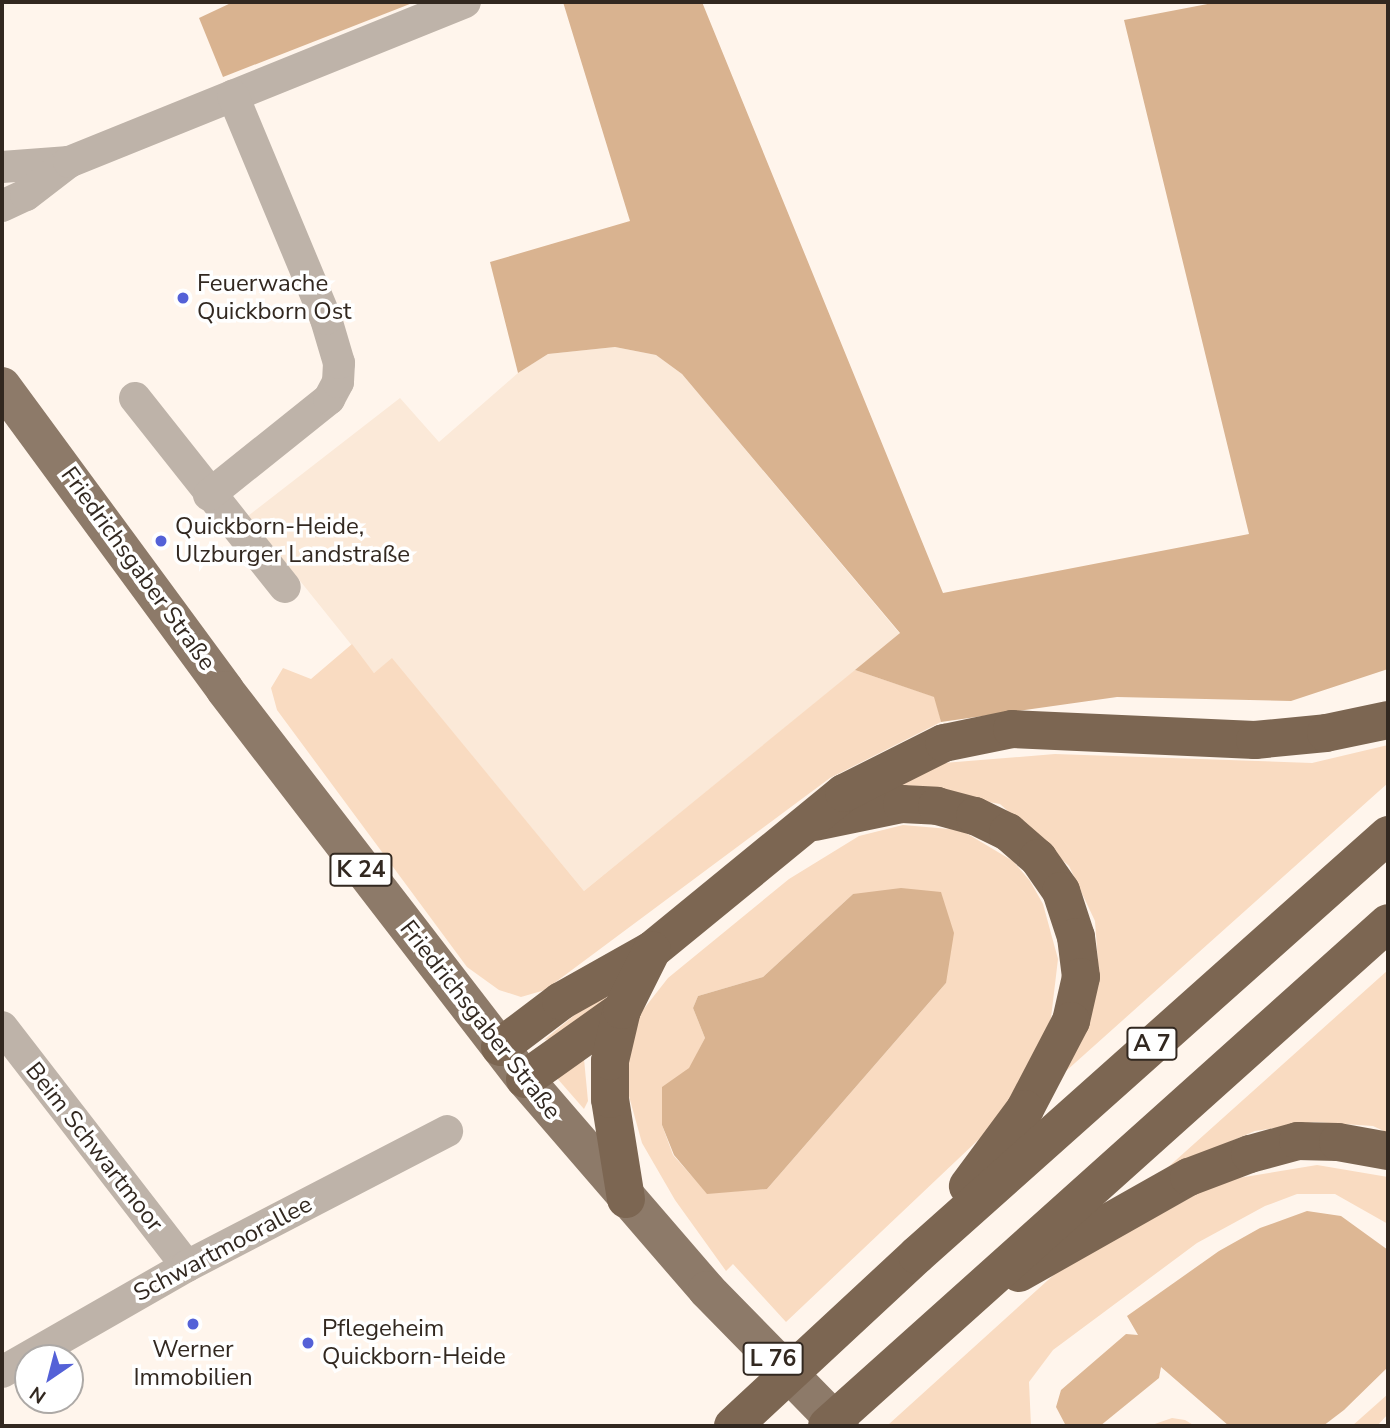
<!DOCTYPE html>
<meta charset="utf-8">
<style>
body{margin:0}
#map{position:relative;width:1390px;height:1428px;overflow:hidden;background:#fff5ec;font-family:"Nunito Sans",sans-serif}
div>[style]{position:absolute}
.built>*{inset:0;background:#fbe9d8}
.green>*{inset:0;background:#f9dbc1}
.forest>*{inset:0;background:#d9b390}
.water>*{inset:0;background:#ddb794}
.minor>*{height:32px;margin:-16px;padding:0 16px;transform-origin:16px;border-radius:16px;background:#beb3a9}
.primary>*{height:38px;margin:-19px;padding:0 19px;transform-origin:19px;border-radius:19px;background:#8d7a69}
.motorway>*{height:38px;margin:-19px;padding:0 19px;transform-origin:19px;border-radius:19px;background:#7c6652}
.dots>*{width:19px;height:19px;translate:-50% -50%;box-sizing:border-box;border:4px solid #fff;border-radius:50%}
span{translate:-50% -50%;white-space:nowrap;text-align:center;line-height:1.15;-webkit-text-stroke:7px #fff;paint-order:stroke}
.shield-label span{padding:2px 5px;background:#fff;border:2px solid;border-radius:5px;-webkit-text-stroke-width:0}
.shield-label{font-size:23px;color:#322820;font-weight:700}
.poi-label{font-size:24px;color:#322820}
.left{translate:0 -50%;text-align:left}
.street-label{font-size:24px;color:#322820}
.frame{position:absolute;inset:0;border:4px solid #322820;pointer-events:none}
.north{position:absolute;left:14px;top:1344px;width:70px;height:70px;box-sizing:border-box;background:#fff;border:2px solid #ada9a6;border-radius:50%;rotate:215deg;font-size:19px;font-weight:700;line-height:28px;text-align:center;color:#322820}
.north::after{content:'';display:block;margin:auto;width:24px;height:32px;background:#5461d7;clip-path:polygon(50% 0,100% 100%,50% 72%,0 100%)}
</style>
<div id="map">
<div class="built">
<i style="clip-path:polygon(615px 347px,656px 355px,682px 374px,900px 634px,584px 891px,392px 659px,374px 673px,248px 516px,400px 398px,439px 442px,518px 373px,548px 354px)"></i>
</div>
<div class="green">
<i style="clip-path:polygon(352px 644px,374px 673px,392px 658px,584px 891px,855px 670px,935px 697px,941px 722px,830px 778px,545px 990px,521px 997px,499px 990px,467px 967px,277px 710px,271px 688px,283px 668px,311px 679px)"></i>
<i style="clip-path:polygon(1388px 745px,1388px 783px,1066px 1071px,1099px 977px,1095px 921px,1069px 866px,1000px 804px,921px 790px,861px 797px,931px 764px,1055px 754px,1312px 763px)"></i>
<i style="clip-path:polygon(evenodd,903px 825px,961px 830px,1013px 861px,1030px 881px,1043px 904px,1058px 959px,1051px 1018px,1042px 1046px,995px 1124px,786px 1322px,733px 1264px,726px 1271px,675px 1200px,642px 1143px,622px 1071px,639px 1015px,668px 978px,789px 879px,859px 836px,903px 825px,853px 894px,946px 983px,767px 1189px,707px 1193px,673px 1155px,662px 1125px,705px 1038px,693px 1008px,698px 996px,763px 977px,853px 894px)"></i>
<i style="clip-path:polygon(1388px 970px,1388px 1133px,1373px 1126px,1314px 1122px,1255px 1131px,1166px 1169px)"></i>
<i style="clip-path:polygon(616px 981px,605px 1000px,556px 1038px,544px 1040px)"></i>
<i style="clip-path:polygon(584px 1059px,588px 1101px,584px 1109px,556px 1077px)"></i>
<i style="clip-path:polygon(1317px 1165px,1388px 1177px,1388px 1224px,1335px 1194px,1297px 1194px,1265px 1206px,1197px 1243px,1053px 1350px,1029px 1382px,1031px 1426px,889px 1424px,1058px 1271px,1220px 1181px)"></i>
<i style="clip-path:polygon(1388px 1394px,1388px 1414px,1377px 1426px,1352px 1426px)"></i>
<i style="clip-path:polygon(1172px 1418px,1185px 1420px,1195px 1426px,1149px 1426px)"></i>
</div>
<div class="forest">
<i style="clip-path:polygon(233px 2px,415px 2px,223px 77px,199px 18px)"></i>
<i style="clip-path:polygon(563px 2px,702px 2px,943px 593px,1249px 534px,1124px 20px,1218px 2px,1388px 2px,1388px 669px,1291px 701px,1117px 697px,941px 722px,934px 697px,855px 670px,900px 633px,682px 374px,656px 355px,615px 347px,548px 354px,518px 373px,490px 262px,630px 221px)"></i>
<i style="clip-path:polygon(901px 888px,941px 892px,954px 933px,946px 983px,767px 1189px,707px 1194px,674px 1155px,662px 1125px,662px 1087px,689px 1068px,705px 1038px,693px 1008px,698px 996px,763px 977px,853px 894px)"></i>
</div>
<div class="water">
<i style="clip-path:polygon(1307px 1211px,1341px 1216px,1388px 1250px,1388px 1367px,1344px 1410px,1323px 1426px,1229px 1426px,1161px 1367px,1159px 1378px,1100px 1426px,1066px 1426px,1056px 1407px,1061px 1390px,1126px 1334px,1138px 1335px,1127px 1316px,1219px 1251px,1260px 1228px)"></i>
</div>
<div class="minor">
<i style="left:2px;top:167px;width:67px;rotate:-4.3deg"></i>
<i style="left:2px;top:206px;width:26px;rotate:-25deg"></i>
<i style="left:26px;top:195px;width:54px;rotate:-37.5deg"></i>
<i style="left:69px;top:162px;width:427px;rotate:-22deg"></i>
<i style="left:135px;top:398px;width:241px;rotate:51.6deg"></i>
<i style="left:209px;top:495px;width:154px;rotate:-38.7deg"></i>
<i style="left:329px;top:399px;width:19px;rotate:-62deg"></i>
<i style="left:338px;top:382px;width:19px;rotate:-87deg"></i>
<i style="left:339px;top:363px;width:46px;rotate:-106.5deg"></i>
<i style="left:326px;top:319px;width:242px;rotate:-112.6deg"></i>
<i style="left:2px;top:1027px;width:302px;rotate:52.3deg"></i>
<i style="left:2px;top:1372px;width:213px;rotate:-29.8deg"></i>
<i style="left:187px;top:1266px;width:293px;rotate:-27.4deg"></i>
</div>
<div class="primary">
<i style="left:2px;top:386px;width:377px;rotate:53.7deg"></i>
<i style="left:225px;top:690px;width:491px;rotate:52.4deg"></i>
<i style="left:525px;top:1079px;width:279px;rotate:49.2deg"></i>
<i style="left:707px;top:1290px;width:190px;rotate:45.6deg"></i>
</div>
<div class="motorway">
<i style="left:815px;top:822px;width:89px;rotate:-11.7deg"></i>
<i style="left:902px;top:804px;width:35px;rotate:3deg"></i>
<i style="left:937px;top:806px;width:39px;rotate:15deg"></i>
<i style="left:975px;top:816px;width:37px;rotate:26deg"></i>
<i style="left:1008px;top:832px;width:40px;rotate:41deg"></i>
<i style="left:1038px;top:858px;width:40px;rotate:55.1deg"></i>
<i style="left:1061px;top:891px;width:48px;rotate:71.9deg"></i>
<i style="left:1076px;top:937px;width:40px;rotate:82.9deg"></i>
<i style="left:1081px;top:977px;width:45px;rotate:102.8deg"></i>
<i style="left:1071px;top:1021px;width:99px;rotate:117.6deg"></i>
<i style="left:1025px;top:1109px;width:96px;rotate:126.5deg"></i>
<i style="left:500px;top:1047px;width:76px;rotate:-37deg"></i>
<i style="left:561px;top:1001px;width:104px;rotate:-29.3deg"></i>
<i style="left:652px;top:950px;width:248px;rotate:-39.3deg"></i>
<i style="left:844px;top:793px;width:112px;rotate:-26.6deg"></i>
<i style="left:944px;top:743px;width:69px;rotate:-11.6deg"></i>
<i style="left:1012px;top:729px;width:243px;rotate:2.6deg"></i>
<i style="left:1255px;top:740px;width:71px;rotate:-5.6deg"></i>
<i style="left:1326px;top:733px;width:63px;rotate:-11.8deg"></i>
<i style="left:525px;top:1079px;width:119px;rotate:-35.4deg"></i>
<i style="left:626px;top:1199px;width:101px;rotate:-99.1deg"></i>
<i style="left:610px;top:1099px;width:38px;rotate:-90deg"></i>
<i style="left:610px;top:1061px;width:52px;rotate:-76.8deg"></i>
<i style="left:622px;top:1010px;width:67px;rotate:-63.4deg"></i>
<i style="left:1019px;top:1273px;width:195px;rotate:-29.5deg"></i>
<i style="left:1189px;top:1177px;width:65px;rotate:-20.7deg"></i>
<i style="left:1250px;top:1154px;width:50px;rotate:-15.2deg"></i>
<i style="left:1298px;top:1141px;width:40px;rotate:1.4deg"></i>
<i style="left:1338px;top:1142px;width:51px;rotate:10.2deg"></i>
<i style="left:733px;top:1426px;width:251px;rotate:-42.9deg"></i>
<i style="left:917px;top:1255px;width:631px;rotate:-41.72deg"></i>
<i style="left:827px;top:1426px;width:753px;rotate:-41.88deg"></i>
</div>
<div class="dots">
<i style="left:183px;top:298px;background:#5461d7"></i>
<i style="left:161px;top:541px;background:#5461d7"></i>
<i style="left:193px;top:1324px;background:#5461d7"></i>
<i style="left:308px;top:1343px;background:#5461d7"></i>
</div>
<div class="shield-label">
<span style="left:361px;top:870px">K 24</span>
<span style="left:1152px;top:1044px">A 7</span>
<span style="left:773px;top:1359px">L 76</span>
</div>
<div class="poi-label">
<span class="left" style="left:197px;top:298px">Feuerwache<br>Quickborn Ost</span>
<span class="left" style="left:175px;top:541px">Quickborn-Heide,<br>Ulzburger Landstraße</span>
<span class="left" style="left:322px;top:1343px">Pflegeheim<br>Quickborn-Heide</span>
<span style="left:193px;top:1364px">Werner<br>Immobilien</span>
</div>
<div class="street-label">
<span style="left:138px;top:569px;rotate:54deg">Friedrichsgaber Straße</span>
<span style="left:480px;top:1020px;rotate:52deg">Friedrichsgaber Straße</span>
<span style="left:94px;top:1147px;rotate:52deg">Beim Schwartmoor</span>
<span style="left:223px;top:1249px;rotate:-28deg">Schwartmoorallee</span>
</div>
<div class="frame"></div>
<div class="north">N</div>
</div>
